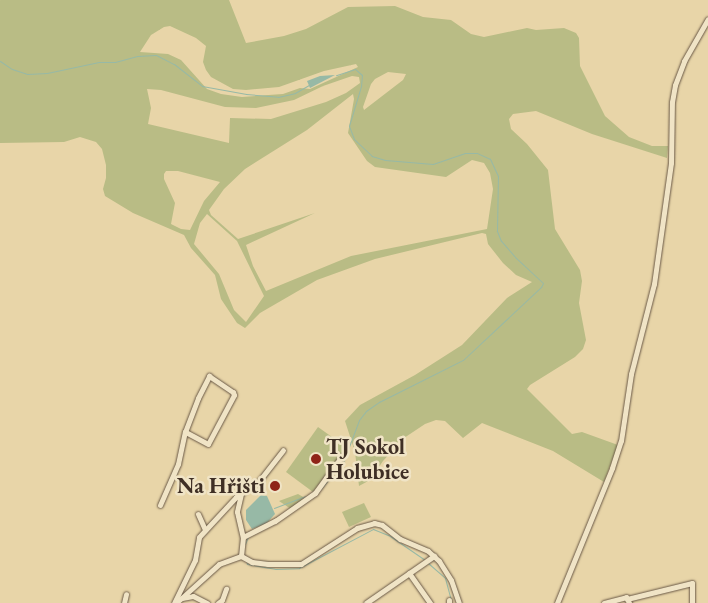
<!DOCTYPE html>
<meta charset="utf-8">
<style>
body{margin:0}
#map{position:relative;width:708px;height:603px;overflow:hidden;background:#e8d5a8;font-family:"EB Garamond",serif}
div>[style]{position:absolute}
.green>*{inset:0;background:#b9bc85}
.water>*{inset:0;background:#97b9a6}
.stream>*{height:1px;margin:-0.5px;padding:0 0.5px;transform-origin:0.5px;border-radius:0.5px;background:#97b9a6}
.roads{filter:drop-shadow(0 0 1px #695846) drop-shadow(0 0 1px #695846)}
.minor>*{height:5px;margin:-2.5px;padding:0 2.5px;transform-origin:2.5px;border-radius:2.5px;background:#f0e4c6}
.dots>*{width:14px;height:14px;translate:-50% -50%;box-sizing:border-box;border:2px solid #f0e4c6;border-radius:50%}
span{translate:-50% -50%;white-space:nowrap;text-align:center;line-height:1.15;-webkit-text-stroke:5px #f0e4c6;paint-order:stroke}
.poi-label{font-size:22px;color:#3f2f25;font-weight:700}
.left{translate:0 -50%;text-align:left}
.right{translate:-100% -50%;text-align:right}
</style>
<div id="map">
<div class="green">
<i style="clip-path:polygon(evenodd,0 0,229px 0,246px 43px,284px 36px,306px 29px,348px 7px,395px 6px,423px 17px,451px 20px,471px 34px,484px 37px,527px 28px,536px 30px,564px 28px,576px 33px,579px 38px,580px 66px,605px 116px,629px 137px,652px 146px,668px 146px,667px 158px,592px 134px,536px 111px,513px 114px,509px 119px,511px 129px,527px 144px,548px 170px,555px 229px,580px 270px,582px 281px,579px 303px,586px 340px,583px 349px,575px 357px,530px 385px,527px 389px,572px 434px,582px 432px,618px 445px,604px 482px,553px 451px,487px 425px,482px 423px,463px 438px,445px 421px,436px 420px,425px 424px,404px 438px,383px 461px,370px 480px,359px 486px,355px 452px,345px 421px,360px 405px,415px 375px,462px 345px,507px 298px,532px 282px,516px 275px,503px 263px,488px 244px,486px 234px,482px 233px,375px 259px,317px 280px,260px 313px,245px 328px,237px 323px,221px 299px,215px 275px,191px 248px,184px 235px,133px 213px,105px 196px,103px 189px,106px 178px,106px 165px,102px 149px,96px 142px,80px 137px,64px 142px,0 143px,0 0,170px 26px,196px 38px,206px 46px,203px 62px,206px 70px,211px 77px,233px 89px,246px 90px,279px 87px,324px 71px,356px 64px,358px 67px,310px 89px,300px 88px,283px 94px,242px 97px,221px 94px,207px 89px,181px 60px,168px 54px,140px 52px,151px 35px,164px 27px,170px 26px,0 0,388px 72px,406px 74px,403px 80px,364px 110px,363px 107px,371px 84px,375px 79px,388px 72px,0 0,352px 76px,359px 77px,360px 83px,346px 93px,326px 102px,271px 119px,230px 118px,229px 143px,148px 124px,151px 108px,147px 89px,161px 90px,225px 107px,256px 108px,294px 100px,323px 86px,352px 76px,0 0,353px 94px,354px 99px,348px 133px,367px 161px,375px 167px,446px 177px,472px 160px,484px 163px,490px 173px,493px 189px,487px 229px,351px 256px,266px 291px,253px 266px,246px 245px,315px 213px,238px 239px,211px 215px,209px 210px,224px 189px,245px 169px,307px 130px,353px 94px,0 0,166px 171px,178px 171px,220px 182px,204px 201px,190px 230px,181px 229px,171px 224px,175px 203px,164px 179px,164px 174px,166px 171px,0 0,207px 214px,237px 241px,264px 296px,246px 322px,234px 310px,219px 274px,194px 244px,200px 223px,207px 214px)"></i>
<i style="clip-path:polygon(318px 427px,346px 447px,313px 492px,286px 472px)"></i>
<i style="clip-path:polygon(298px 494px,305px 498px,291px 509px,279px 501px)"></i>
<i style="clip-path:polygon(364px 503px,371px 517px,349px 527px,342px 512px)"></i>
</div>
<div class="water">
<i style="clip-path:polygon(335px 75px,310px 88px,307px 81px,320px 76px)"></i>
<i style="clip-path:polygon(261px 495px,267px 496px,275px 514px,266px 524px,252px 529px,246px 520px,246px 510px)"></i>
</div>
<div class="stream">
<i style="left:0;top:61px;width:14px;rotate:34deg"></i>
<i style="left:12px;top:69px;width:16px;rotate:18deg"></i>
<i style="left:27px;top:74px;width:20px;rotate:-3deg"></i>
<i style="left:47px;top:73px;width:53px;rotate:-11.9deg"></i>
<i style="left:99px;top:62px;width:16px"></i>
<i style="left:115px;top:62px;width:23px;rotate:-15deg"></i>
<i style="left:137px;top:56px;width:19px;rotate:-3deg"></i>
<i style="left:156px;top:55px;width:20px;rotate:27deg"></i>
<i style="left:174px;top:64px;width:36px;rotate:38deg"></i>
<i style="left:202px;top:86px;width:45px;rotate:10.3deg"></i>
<i style="left:246px;top:94px;width:32px;rotate:5deg"></i>
<i style="left:278px;top:97px;width:17px;rotate:-13deg"></i>
<i style="left:295px;top:93px;width:16px;rotate:-30deg"></i>
<i style="left:320px;top:490px;width:38px;rotate:-51deg"></i>
<i style="left:344px;top:460px;width:43px;rotate:-69.4deg"></i>
<i style="left:359px;top:420px;width:11px;rotate:-52deg"></i>
<i style="left:366px;top:411px;width:16px;rotate:-35deg"></i>
<i style="left:379px;top:402px;width:94px;rotate:-26.6deg"></i>
<i style="left:463px;top:360px;width:107px;rotate:-43.1deg"></i>
<i style="left:541px;top:287px;width:4px;rotate:-63deg"></i>
<i style="left:543px;top:283px;width:37px;rotate:-137deg"></i>
<i style="left:516px;top:258px;width:23px;rotate:-131deg"></i>
<i style="left:501px;top:241px;width:11px;rotate:-112deg"></i>
<i style="left:497px;top:231px;width:55px;rotate:-89deg"></i>
<i style="left:498px;top:176px;width:19px;rotate:-115deg"></i>
<i style="left:490px;top:159px;width:14px;rotate:-155deg"></i>
<i style="left:477px;top:153px;width:12px;rotate:180deg"></i>
<i style="left:465px;top:153px;width:34px;rotate:161deg"></i>
<i style="left:433px;top:164px;width:48px;rotate:-175.2deg"></i>
<i style="left:385px;top:160px;width:14px;rotate:-163deg"></i>
<i style="left:372px;top:156px;width:25px;rotate:-137deg"></i>
<i style="left:354px;top:139px;width:14px;rotate:-111deg"></i>
<i style="left:349px;top:126px;width:42px;rotate:-73.3deg"></i>
<i style="left:361px;top:86px;width:11px;rotate:-85deg"></i>
<i style="left:362px;top:75px;width:9px;rotate:-139deg"></i>
<i style="left:355px;top:69px;width:20px;rotate:162deg"></i>
<i style="left:274px;top:508px;width:33px;rotate:-21deg"></i>
<i style="left:245px;top:544px;width:8px;rotate:-67deg"></i>
<i style="left:246px;top:560px;width:4px;rotate:76deg"></i>
<i style="left:247px;top:564px;width:28px;rotate:10deg"></i>
<i style="left:275px;top:569px;width:24px;rotate:-2deg"></i>
<i style="left:299px;top:568px;width:84px;rotate:-27.8deg"></i>
<i style="left:373px;top:529px;width:18px;rotate:22deg"></i>
<i style="left:390px;top:536px;width:42px;rotate:34.4deg"></i>
<i style="left:428px;top:563px;width:23px;rotate:41deg"></i>
<i style="left:445px;top:578px;width:23px;rotate:75deg"></i>
</div>
<div class="roads">
<div class="minor">
<i style="left:241px;top:494px;width:18px;rotate:103deg"></i>
<i style="left:237px;top:512px;width:26px;rotate:77deg"></i>
<i style="left:243px;top:537px;width:19px;rotate:96deg"></i>
<i style="left:160px;top:505px;width:45px;rotate:-66.3deg"></i>
<i style="left:178px;top:464px;width:33px;rotate:-78deg"></i>
<i style="left:185px;top:432px;width:36px;rotate:-69deg"></i>
<i style="left:198px;top:398px;width:25px;rotate:-63deg"></i>
<i style="left:209px;top:376px;width:29px;rotate:34deg"></i>
<i style="left:233px;top:392px;width:3px;rotate:72deg"></i>
<i style="left:234px;top:395px;width:55px;rotate:118deg"></i>
<i style="left:208px;top:444px;width:26px;rotate:-152deg"></i>
<i style="left:198px;top:514px;width:17px;rotate:66deg"></i>
<i style="left:243px;top:537px;width:36px;rotate:-27deg"></i>
<i style="left:275px;top:521px;width:49px;rotate:-35deg"></i>
<i style="left:315px;top:493px;width:46px;rotate:-53.9deg"></i>
<i style="left:241px;top:556px;width:13px;rotate:29deg"></i>
<i style="left:252px;top:562px;width:16px;rotate:7deg"></i>
<i style="left:268px;top:564px;width:33px"></i>
<i style="left:301px;top:564px;width:67px;rotate:-32.7deg"></i>
<i style="left:357px;top:528px;width:18px;rotate:-16deg"></i>
<i style="left:374px;top:523px;width:8px;rotate:14deg"></i>
<i style="left:382px;top:525px;width:23px;rotate:38deg"></i>
<i style="left:400px;top:539px;width:30px;rotate:23deg"></i>
<i style="left:428px;top:551px;width:15px;rotate:42deg"></i>
<i style="left:439px;top:561px;width:22px;rotate:58deg"></i>
<i style="left:451px;top:580px;width:24px;rotate:71deg"></i>
<i style="left:409px;top:573px;width:37px;rotate:55deg"></i>
<i style="left:182px;top:598px;width:11px;rotate:-10deg"></i>
<i style="left:193px;top:596px;width:16px;rotate:27deg"></i>
<i style="left:627px;top:599px;width:67px;rotate:-13.8deg"></i>
<i style="left:692px;top:583px;width:20px;rotate:90deg"></i>
<i style="left:449px;top:600px;width:3px;rotate:90deg"></i>
<i style="left:124px;top:603px;width:9px;rotate:-77deg"></i>
<i style="left:174px;top:603px;width:48px;rotate:-64deg"></i>
<i style="left:195px;top:560px;width:23px;rotate:-80deg"></i>
<i style="left:199px;top:537px;width:54px;rotate:-47.2deg"></i>
<i style="left:236px;top:497px;width:28px;rotate:-35deg"></i>
<i style="left:259px;top:481px;width:39px;rotate:-52deg"></i>
<i style="left:176px;top:603px;width:58px;rotate:-42.2deg"></i>
<i style="left:219px;top:564px;width:23px;rotate:-20deg"></i>
<i style="left:218px;top:603px;width:5px;rotate:-37deg"></i>
<i style="left:222px;top:600px;width:12px;rotate:-70deg"></i>
<i style="left:366px;top:603px;width:83px;rotate:-34.7deg"></i>
<i style="left:557px;top:603px;width:146px;rotate:-67.8deg"></i>
<i style="left:612px;top:468px;width:28px;rotate:-72deg"></i>
<i style="left:621px;top:441px;width:68px;rotate:-81.5deg"></i>
<i style="left:631px;top:374px;width:93px;rotate:-75.7deg"></i>
<i style="left:654px;top:284px;width:122px;rotate:-82deg"></i>
<i style="left:671px;top:163px;width:61px;rotate:-89.1deg"></i>
<i style="left:672px;top:102px;width:17px;rotate:-80deg"></i>
<i style="left:675px;top:85px;width:26px;rotate:-69deg"></i>
<i style="left:684px;top:61px;width:48px;rotate:-60.3deg"></i>
<i style="left:604px;top:603px;width:23px;rotate:-15deg"></i>
<i style="left:626px;top:597px;width:7px;rotate:63deg"></i>
</div>
</div>
<div class="dots">
<i style="left:316px;top:459px;background:#8f2418"></i>
<i style="left:275px;top:486px;background:#8f2418"></i>
</div>
<div class="poi-label">
<span class="left" style="left:326px;top:459px">TJ Sokol<br>Holubice</span>
<span class="right" style="left:265px;top:486px">Na Hřišti</span>
</div>
</div>
